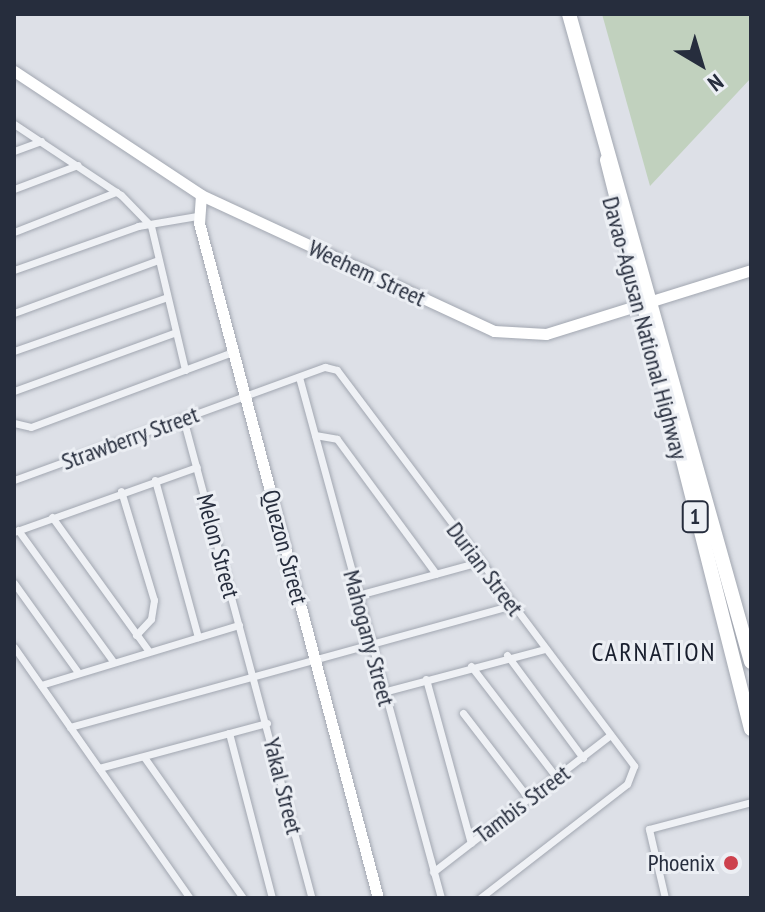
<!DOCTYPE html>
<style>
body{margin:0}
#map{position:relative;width:765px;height:912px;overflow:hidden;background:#dde0e7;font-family:"PT Sans Narrow",sans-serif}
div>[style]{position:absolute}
.green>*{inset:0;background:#c1d1be}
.roads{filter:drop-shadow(0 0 2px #a2a7b1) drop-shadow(0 0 2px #a2a7b1)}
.street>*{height:7px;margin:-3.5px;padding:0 3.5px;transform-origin:3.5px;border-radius:3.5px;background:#eff1f5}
.secondary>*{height:11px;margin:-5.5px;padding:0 5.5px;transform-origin:5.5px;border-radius:5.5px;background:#fff}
.highway>*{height:14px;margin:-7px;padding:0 7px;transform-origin:7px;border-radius:7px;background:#fff}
.dots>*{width:22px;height:22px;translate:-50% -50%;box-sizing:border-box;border:4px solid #eceff4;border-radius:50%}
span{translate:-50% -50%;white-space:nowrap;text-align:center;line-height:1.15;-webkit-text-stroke:6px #eceff4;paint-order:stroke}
.shield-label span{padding:2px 6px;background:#eceff4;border:2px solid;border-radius:6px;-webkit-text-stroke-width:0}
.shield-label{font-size:22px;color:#262d3d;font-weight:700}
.street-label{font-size:24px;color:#262d3d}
.poi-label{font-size:24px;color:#262d3d}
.right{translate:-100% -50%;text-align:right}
.neighbourhood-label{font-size:26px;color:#191f2e;letter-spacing:2px}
.frame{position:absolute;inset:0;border:16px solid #262d3d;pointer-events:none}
.north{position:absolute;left:661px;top:24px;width:80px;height:80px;-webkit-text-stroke:6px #eceff4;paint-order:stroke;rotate:142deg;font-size:22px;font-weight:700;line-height:32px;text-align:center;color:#262d3d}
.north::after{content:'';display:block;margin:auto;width:28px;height:36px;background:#262d3d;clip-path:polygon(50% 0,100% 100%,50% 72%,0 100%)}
</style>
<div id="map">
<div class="green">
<i style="clip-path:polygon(602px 14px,751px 14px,751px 78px,650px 186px)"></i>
</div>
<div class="roads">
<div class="street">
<i style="left:14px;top:124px;width:128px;rotate:33.6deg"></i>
<i style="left:121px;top:195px;width:43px;rotate:45.9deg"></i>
<i style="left:151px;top:226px;width:148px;rotate:76.7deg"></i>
<i style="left:14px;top:151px;width:29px;rotate:-20deg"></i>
<i style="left:14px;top:189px;width:68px;rotate:-20.6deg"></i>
<i style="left:14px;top:232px;width:110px;rotate:-21.4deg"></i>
<i style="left:14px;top:270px;width:132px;rotate:-19.5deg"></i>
<i style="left:138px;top:226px;width:60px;rotate:-9.6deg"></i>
<i style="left:14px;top:313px;width:153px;rotate:-20.2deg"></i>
<i style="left:14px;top:351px;width:162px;rotate:-19.4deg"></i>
<i style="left:299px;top:377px;width:540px;rotate:74.75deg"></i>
<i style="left:14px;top:391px;width:172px;rotate:-20deg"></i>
<i style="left:183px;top:418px;width:497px;rotate:75deg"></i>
<i style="left:14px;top:423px;width:17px;rotate:13deg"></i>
<i style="left:31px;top:427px;width:215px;rotate:-20.4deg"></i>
<i style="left:315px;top:435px;width:22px;rotate:10deg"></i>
<i style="left:337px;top:439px;width:167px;rotate:53.7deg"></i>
<i style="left:14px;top:480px;width:331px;rotate:-20deg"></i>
<i style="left:325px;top:367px;width:12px;rotate:14deg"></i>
<i style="left:337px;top:370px;width:495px;rotate:53.1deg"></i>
<i style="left:634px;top:766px;width:19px;rotate:111deg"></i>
<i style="left:627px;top:784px;width:186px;rotate:142.2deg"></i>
<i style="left:155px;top:480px;width:163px;rotate:74.7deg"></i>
<i style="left:121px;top:491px;width:114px;rotate:73.2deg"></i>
<i style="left:154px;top:600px;width:19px;rotate:99deg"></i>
<i style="left:151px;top:619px;width:22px;rotate:133deg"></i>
<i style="left:52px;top:517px;width:164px;rotate:54.2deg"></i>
<i style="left:18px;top:530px;width:162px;rotate:54.1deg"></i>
<i style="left:14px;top:532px;width:194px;rotate:-19.6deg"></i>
<i style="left:14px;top:583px;width:108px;rotate:54.4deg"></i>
<i style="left:358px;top:595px;width:125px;rotate:-15.3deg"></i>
<i style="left:14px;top:647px;width:307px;rotate:55deg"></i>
<i style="left:507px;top:655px;width:128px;rotate:53.6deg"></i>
<i style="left:471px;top:666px;width:141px;rotate:52.5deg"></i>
<i style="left:426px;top:679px;width:170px;rotate:74.7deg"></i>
<i style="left:41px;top:685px;width:207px;rotate:-16.9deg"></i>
<i style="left:383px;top:692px;width:168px;rotate:-14.9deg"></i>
<i style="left:463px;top:713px;width:108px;rotate:52.5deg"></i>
<i style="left:70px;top:727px;width:459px;rotate:-15.4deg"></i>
<i style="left:229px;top:733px;width:171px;rotate:75.4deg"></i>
<i style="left:144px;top:757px;width:172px;rotate:54.9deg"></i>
<i style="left:99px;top:768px;width:174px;rotate:-15deg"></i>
<i style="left:433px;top:872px;width:224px;rotate:-37.7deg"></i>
<i style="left:665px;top:898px;width:71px;rotate:-103.1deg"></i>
<i style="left:649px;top:829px;width:106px;rotate:-14.8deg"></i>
</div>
<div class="secondary">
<i style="left:14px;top:71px;width:224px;rotate:33.5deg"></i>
<i style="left:201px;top:195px;width:323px;rotate:24.9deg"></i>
<i style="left:494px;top:331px;width:52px;rotate:3.3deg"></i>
<i style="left:546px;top:334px;width:215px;rotate:-17.3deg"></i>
<i style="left:201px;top:195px;width:28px;rotate:94deg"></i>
<i style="left:199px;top:223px;width:698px;rotate:75.15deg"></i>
</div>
<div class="highway">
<i style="left:569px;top:14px;width:673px;rotate:74.31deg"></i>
<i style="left:607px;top:160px;width:587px;rotate:75.8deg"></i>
</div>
</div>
<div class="dots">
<i style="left:731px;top:863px;background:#cd414d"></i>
</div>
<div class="shield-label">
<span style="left:695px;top:517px">1</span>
</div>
<div class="street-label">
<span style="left:367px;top:273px;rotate:25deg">Weehem Street</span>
<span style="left:645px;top:328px;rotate:75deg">Davao-Agusan National Highway</span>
<span style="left:130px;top:438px;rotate:-20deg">Strawberry Street</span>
<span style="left:218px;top:546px;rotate:75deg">Melon Street</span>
<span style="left:285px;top:547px;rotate:75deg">Quezon Street</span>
<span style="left:485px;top:569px;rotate:53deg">Durian Street</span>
<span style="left:369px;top:638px;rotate:75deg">Mahogany Street</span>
<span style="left:283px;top:786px;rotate:76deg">Yakal Street</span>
<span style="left:522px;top:804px;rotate:-37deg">Tambis Street</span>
</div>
<div class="poi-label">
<span class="right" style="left:715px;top:863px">Phoenix</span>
</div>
<div class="neighbourhood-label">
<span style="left:654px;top:652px">CARNATION</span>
</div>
<div class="frame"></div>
<div class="north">N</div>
</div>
